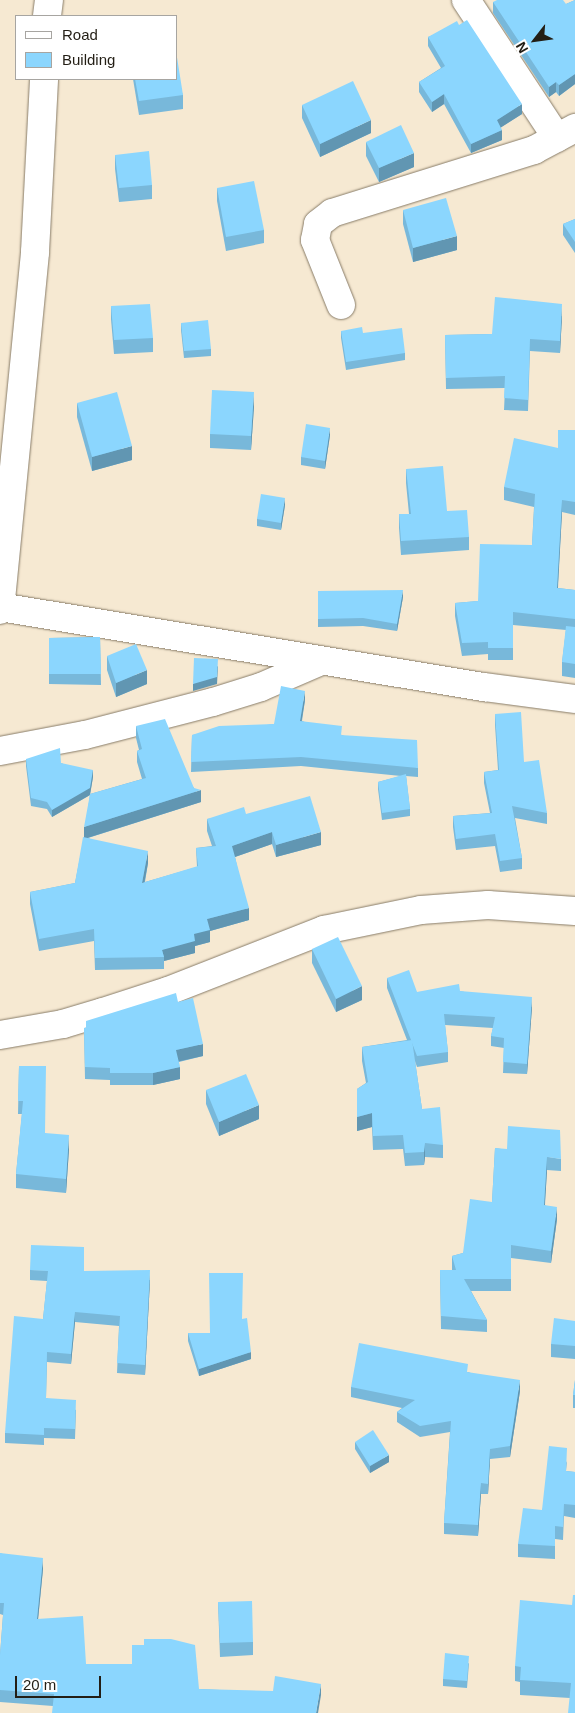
<!DOCTYPE html>
<style>
body{margin:0}
#map{position:relative;width:575px;height:1713px;overflow:hidden;background:#f6e9d2;font-family:Helvetica,sans-serif}
div>[style]{position:absolute}
.roads{filter:drop-shadow(0 0 1px #887c68) drop-shadow(0 0 1px #887c68)}
.street>*{height:28px;margin:-14px;padding:0 14px;transform-origin:14px;border-radius:14px;background:#fff}
.wall>*{inset:0;background:#78b8da}
.shaded-wall>*{inset:0;background:#6196b2}
.building>*{inset:0;background:#8bd6fe}
span{translate:-50% -50%;white-space:nowrap;text-align:center;line-height:1.15;-webkit-text-stroke:4px #fff;paint-order:stroke}
.legend{position:absolute;left:15px;top:15px;width:162px;height:65px;box-sizing:border-box;background:#fff;border:1px solid #a7a5a1;margin:0;padding:6px 9px;list-style:none;font-size:15px;color:#231e15}
.legend li{display:flex;align-items:center;gap:10px;height:25px}
.legend b{width:25px;border:1px solid #a7a5a1}
.north{position:absolute;left:510px;top:15px;width:50px;height:50px;-webkit-text-stroke:4px #fff;paint-order:stroke;rotate:240deg;font-size:14px;font-weight:700;line-height:20px;text-align:center;color:#231e15}
.north::after{content:'';display:block;margin:auto;width:18px;height:22px;background:#231e15;clip-path:polygon(50% 0,100% 100%,50% 72%,0 100%)}
.scale{position:absolute;left:15px;top:1676px;width:86px;height:22px;box-sizing:border-box;border:2px solid #231e15;border-top:0;padding-left:6px;font-size:15px;line-height:18px;white-space:nowrap;color:#231e15;-webkit-text-stroke:4px #fff;paint-order:stroke}
</style>
<div id="map">
<div class="roads">
<div class="street">
<i style="left:466px;top:0;width:165px;rotate:56.6deg"></i>
<i style="left:47px;top:16px;width:16px;rotate:-83deg"></i>
<i style="left:341px;top:305px;width:70px;rotate:-111.8deg"></i>
<i style="left:315px;top:240px;width:16px;rotate:-79deg"></i>
<i style="left:318px;top:224px;width:18px;rotate:-38deg"></i>
<i style="left:332px;top:213px;width:212px;rotate:-17.3deg"></i>
<i style="left:534px;top:150px;width:47px;rotate:-28.2deg"></i>
<i style="left:0;top:607px;width:491px;rotate:9.4deg"></i>
<i style="left:484px;top:687px;width:92px;rotate:7.5deg"></i>
<i style="left:0;top:610px;width:360px;rotate:-84.4deg"></i>
<i style="left:35px;top:252px;width:173px;rotate:-87deg"></i>
<i style="left:0;top:751px;width:86px;rotate:-10.7deg"></i>
<i style="left:85px;top:735px;width:132px;rotate:-14.5deg"></i>
<i style="left:213px;top:702px;width:50px;rotate:-17.4deg"></i>
<i style="left:261px;top:687px;width:65px;rotate:-23.4deg"></i>
<i style="left:0;top:1035px;width:64px;rotate:-9.9deg"></i>
<i style="left:63px;top:1024px;width:42px;rotate:-16.7deg"></i>
<i style="left:103px;top:1012px;width:68px;rotate:-17.9deg"></i>
<i style="left:168px;top:991px;width:168px;rotate:-21.4deg"></i>
<i style="left:324px;top:930px;width:99px;rotate:-11.7deg"></i>
<i style="left:421px;top:910px;width:67px;rotate:-4.3deg"></i>
<i style="left:488px;top:905px;width:87px;rotate:3.9deg"></i>
</div>
</div>
<div class="wall">
<i style="clip-path:polygon(575px 0,575px 84px,559px 96px,556px 92px,549px 97px,493px 13px,493px 2px,566px 4px)"></i>
<i style="clip-path:polygon(459px 25px,522px 114px,501px 127px,502px 140px,471px 153px,444px 104px,432px 112px,419px 92px,419px 82px,441px 68px,428px 46px,428px 37px)"></i>
<i style="clip-path:polygon(133px 79px,176px 79px,183px 95px,183px 109px,139px 115px)"></i>
<i style="clip-path:polygon(302px 105px,371px 133px,320px 157px,302px 118px)"></i>
<i style="clip-path:polygon(366px 142px,414px 167px,379px 182px,366px 156px)"></i>
<i style="clip-path:polygon(115px 155px,152px 185px,152px 199px,119px 202px,115px 169px)"></i>
<i style="clip-path:polygon(217px 188px,264px 230px,264px 243px,226px 251px,217px 201px)"></i>
<i style="clip-path:polygon(403px 210px,457px 250px,413px 262px,403px 224px)"></i>
<i style="clip-path:polygon(575px 219px,575px 253px,563px 235px,563px 224px)"></i>
<i style="clip-path:polygon(111px 306px,153px 338px,153px 352px,114px 354px,111px 319px)"></i>
<i style="clip-path:polygon(562px 316px,560px 353px,530px 351px,528px 411px,504px 410px,505px 388px,446px 389px,445px 335px,492px 334px)"></i>
<i style="clip-path:polygon(181px 323px,211px 349px,211px 356px,184px 358px,181px 330px)"></i>
<i style="clip-path:polygon(341px 331px,363px 333px,405px 353px,405px 360px,346px 370px,341px 338px)"></i>
<i style="clip-path:polygon(77px 403px,132px 460px,92px 471px,77px 417px)"></i>
<i style="clip-path:polygon(254px 406px,251px 450px,210px 448px,210px 434px)"></i>
<i style="clip-path:polygon(575px 430px,575px 515px,562px 512px,558px 588px,575px 590px,575px 678px,562px 676px,562px 662px,566px 630px,513px 625px,513px 660px,488px 660px,488px 654px,462px 656px,455px 616px,455px 603px,478px 601px,532px 545px,534px 507px,504px 500px,504px 487px,558px 448px)"></i>
<i style="clip-path:polygon(330px 435px,325px 469px,301px 465px,301px 457px)"></i>
<i style="clip-path:polygon(406px 469px,447px 511px,469px 537px,469px 550px,401px 555px,399px 528px,399px 514px,409px 514px,406px 483px)"></i>
<i style="clip-path:polygon(285px 505px,281px 530px,257px 526px,257px 519px)"></i>
<i style="clip-path:polygon(318px 591px,403px 597px,397px 631px,363px 626px,318px 627px)"></i>
<i style="clip-path:polygon(100px 637px,101px 685px,49px 684px,49px 638px)"></i>
<i style="clip-path:polygon(107px 656px,147px 684px,116px 697px,107px 670px)"></i>
<i style="clip-path:polygon(305px 700px,302px 721px,342px 735px,418px 768px,418px 777px,406px 776px,410px 809px,410px 816px,382px 820px,378px 789px,378px 782px,401px 776px,301px 766px,191px 772px,192px 735px,274px 724px)"></i>
<i style="clip-path:polygon(495px 714px,524px 762px,547px 813px,547px 824px,515px 818px,522px 858px,522px 869px,500px 872px,495px 846px,456px 850px,453px 827px,453px 816px,490px 813px,484px 783px,484px 772px,498px 770px,495px 725px)"></i>
<i style="clip-path:polygon(136px 726px,194px 788px,201px 802px,88px 838px,148px 863px,145px 882px,197px 867px,196px 848px,212px 846px,207px 831px,207px 819px,246px 814px,321px 845px,276px 857px,272px 844px,235px 857px,249px 920px,210px 931px,210px 942px,195px 946px,195px 953px,164px 961px,164px 969px,95px 970px,94px 941px,39px 951px,30px 904px,30px 892px,75px 883px,84px 837px,90px 795px,52px 817px,47px 809px,31px 806px,26px 766px,26px 759px,61px 763px,93px 777px,90px 794px,142px 779px,137px 762px,137px 751px,139px 750px,136px 738px)"></i>
<i style="clip-path:polygon(312px 949px,362px 1000px,336px 1012px,312px 963px)"></i>
<i style="clip-path:polygon(387px 978px,417px 992px,460px 991px,532px 1007px,527px 1074px,503px 1073px,504px 1048px,491px 1046px,491px 1036px,493px 1028px,445px 1025px,448px 1052px,448px 1062px,417px 1067px,415px 1061px,422px 1109px,443px 1145px,443px 1158px,425px 1157px,424px 1165px,405px 1166px,403px 1149px,373px 1150px,372px 1127px,357px 1131px,357px 1089px,366px 1083px,362px 1061px,362px 1047px,407px 1040px,387px 988px)"></i>
<i style="clip-path:polygon(178px 1002px,203px 1056px,179px 1062px,180px 1079px,153px 1085px,110px 1085px,110px 1080px,85px 1079px,84px 1028px)"></i>
<i style="clip-path:polygon(19px 1066px,45px 1133px,69px 1149px,66px 1193px,16px 1188px,16px 1174px,22px 1114px,18px 1114px)"></i>
<i style="clip-path:polygon(206px 1090px,259px 1119px,219px 1136px,206px 1104px)"></i>
<i style="clip-path:polygon(495px 1148px,561px 1159px,561px 1171px,547px 1170px,545px 1205px,557px 1219px,551px 1263px,511px 1258px,511px 1291px,471px 1291px,487px 1320px,487px 1332px,441px 1329px,440px 1270px,452px 1270px,452px 1256px,463px 1253px,492px 1202px)"></i>
<i style="clip-path:polygon(30px 1270px,84px 1271px,150px 1280px,145px 1375px,117px 1373px,119px 1326px,75px 1322px,71px 1364px,47px 1362px,46px 1398px,76px 1410px,75px 1439px,44px 1438px,44px 1445px,5px 1443px,5px 1433px,43px 1319px,47px 1281px,30px 1280px)"></i>
<i style="clip-path:polygon(242px 1319px,251px 1359px,199px 1376px,188px 1341px,188px 1333px,210px 1333px)"></i>
<i style="clip-path:polygon(575px 1321px,575px 1359px,551px 1357px,551px 1344px)"></i>
<i style="clip-path:polygon(468px 1372px,520px 1391px,510px 1457px,490px 1459px,488px 1494px,481px 1494px,478px 1536px,444px 1534px,444px 1523px,450px 1432px,420px 1437px,397px 1422px,397px 1412px,402px 1408px,351px 1397px,351px 1387px)"></i>
<i style="clip-path:polygon(575px 1380px,575px 1408px,573px 1408px,573px 1395px)"></i>
<i style="clip-path:polygon(355px 1442px,389px 1462px,370px 1473px,355px 1449px)"></i>
<i style="clip-path:polygon(567px 1461px,566px 1471px,575px 1472px,575px 1518px,564px 1516px,563px 1540px,555px 1539px,555px 1559px,518px 1557px,518px 1544px,542px 1510px)"></i>
<i style="clip-path:polygon(0 1553px,43px 1569px,38px 1619px,86px 1664px,199px 1689px,321px 1695px,53px 1706px,0 1702px,0 1655px,3px 1615px,0 1614px)"></i>
<i style="clip-path:polygon(218px 1602px,253px 1642px,253px 1655px,220px 1657px)"></i>
<i style="clip-path:polygon(572px 1605px,575px 1713px,570px 1698px,520px 1695px,520px 1682px,515px 1681px,515px 1666px)"></i>
<i style="clip-path:polygon(469px 1663px,467px 1688px,443px 1686px,443px 1679px)"></i>
</div>
<div class="shaded-wall">
<i style="clip-path:polygon(575px 74px,575px 84px,559px 96px,559px 85px)"></i>
<i style="clip-path:polygon(556px 82px,556px 92px,549px 97px,549px 87px)"></i>
<i style="clip-path:polygon(444px 94px,444px 104px,432px 112px,432px 102px)"></i>
<i style="clip-path:polygon(522px 104px,522px 114px,497px 130px,497px 120px)"></i>
<i style="clip-path:polygon(371px 120px,371px 133px,320px 157px,320px 144px)"></i>
<i style="clip-path:polygon(502px 130px,502px 140px,471px 153px,471px 144px)"></i>
<i style="clip-path:polygon(414px 153px,414px 167px,379px 182px,379px 168px)"></i>
<i style="clip-path:polygon(457px 236px,457px 250px,413px 262px,413px 248px)"></i>
<i style="clip-path:polygon(562px 304px,562px 316px,560px 353px,560px 341px)"></i>
<i style="clip-path:polygon(254px 392px,254px 406px,251px 450px,251px 436px)"></i>
<i style="clip-path:polygon(330px 428px,330px 435px,325px 469px,325px 461px)"></i>
<i style="clip-path:polygon(132px 446px,132px 460px,92px 471px,92px 457px)"></i>
<i style="clip-path:polygon(285px 498px,285px 505px,281px 530px,281px 523px)"></i>
<i style="clip-path:polygon(562px 500px,562px 512px,557px 601px,557px 588px)"></i>
<i style="clip-path:polygon(403px 590px,403px 597px,397px 631px,397px 624px)"></i>
<i style="clip-path:polygon(218px 666px,217px 684px,193px 691px,193px 684px)"></i>
<i style="clip-path:polygon(147px 670px,147px 684px,116px 697px,116px 683px)"></i>
<i style="clip-path:polygon(305px 691px,305px 700px,300px 730px,300px 721px)"></i>
<i style="clip-path:polygon(93px 770px,93px 777px,90px 795px,52px 817px,52px 810px)"></i>
<i style="clip-path:polygon(201px 790px,201px 802px,84px 839px,84px 827px)"></i>
<i style="clip-path:polygon(272px 832px,272px 844px,232px 858px,232px 846px)"></i>
<i style="clip-path:polygon(321px 832px,321px 845px,276px 857px,276px 845px)"></i>
<i style="clip-path:polygon(148px 851px,148px 863px,142px 895px,142px 883px)"></i>
<i style="clip-path:polygon(249px 908px,249px 920px,210px 931px,210px 942px,195px 946px,195px 953px,164px 961px,164px 957px,162px 950px,207px 919px)"></i>
<i style="clip-path:polygon(362px 986px,362px 1000px,336px 1012px,336px 999px)"></i>
<i style="clip-path:polygon(532px 997px,532px 1007px,527px 1074px,527px 1064px)"></i>
<i style="clip-path:polygon(203px 1044px,203px 1056px,176px 1062px,176px 1050px)"></i>
<i style="clip-path:polygon(180px 1067px,180px 1079px,153px 1085px,153px 1073px)"></i>
<i style="clip-path:polygon(259px 1105px,259px 1119px,219px 1136px,219px 1122px)"></i>
<i style="clip-path:polygon(372px 1113px,372px 1127px,357px 1131px,357px 1117px)"></i>
<i style="clip-path:polygon(69px 1135px,69px 1149px,66px 1193px,66px 1179px)"></i>
<i style="clip-path:polygon(425px 1143px,425px 1157px,424px 1165px,424px 1152px)"></i>
<i style="clip-path:polygon(547px 1157px,547px 1170px,544px 1217px,544px 1205px)"></i>
<i style="clip-path:polygon(557px 1207px,557px 1219px,551px 1263px,551px 1251px)"></i>
<i style="clip-path:polygon(150px 1270px,150px 1280px,145px 1375px,145px 1365px)"></i>
<i style="clip-path:polygon(75px 1312px,75px 1322px,71px 1364px,71px 1354px)"></i>
<i style="clip-path:polygon(251px 1352px,251px 1359px,199px 1376px,199px 1369px)"></i>
<i style="clip-path:polygon(520px 1380px,520px 1391px,510px 1457px,510px 1446px)"></i>
<i style="clip-path:polygon(490px 1449px,490px 1459px,488px 1494px,488px 1484px)"></i>
<i style="clip-path:polygon(389px 1455px,389px 1462px,370px 1473px,370px 1466px)"></i>
<i style="clip-path:polygon(481px 1483px,481px 1494px,478px 1536px,478px 1525px)"></i>
<i style="clip-path:polygon(43px 1558px,43px 1569px,37px 1630px,37px 1619px)"></i>
<i style="clip-path:polygon(321px 1684px,321px 1695px,318px 1713px,316px 1713px)"></i>
</div>
<div class="building">
<i style="clip-path:polygon(497px 0,563px 0,566px 4px,575px 0,575px 74px,559px 85px,556px 82px,549px 87px,493px 2px)"></i>
<i style="clip-path:polygon(467px 20px,522px 104px,497px 120px,502px 130px,471px 144px,444px 94px,432px 102px,419px 82px,445px 66px,428px 37px,457px 21px,459px 25px)"></i>
<i style="clip-path:polygon(176px 51px,183px 95px,139px 101px,135px 79px,176px 79px)"></i>
<i style="clip-path:polygon(353px 81px,371px 120px,320px 144px,302px 105px)"></i>
<i style="clip-path:polygon(401px 125px,414px 153px,379px 168px,366px 142px)"></i>
<i style="clip-path:polygon(149px 151px,152px 185px,119px 188px,115px 155px)"></i>
<i style="clip-path:polygon(254px 181px,264px 230px,226px 237px,217px 188px)"></i>
<i style="clip-path:polygon(446px 198px,457px 236px,413px 248px,403px 210px)"></i>
<i style="clip-path:polygon(575px 219px,575px 242px,563px 224px)"></i>
<i style="clip-path:polygon(495px 297px,562px 304px,560px 341px,530px 339px,528px 400px,504px 398px,505px 376px,446px 378px,445px 335px,492px 334px)"></i>
<i style="clip-path:polygon(150px 304px,153px 338px,114px 340px,111px 306px)"></i>
<i style="clip-path:polygon(208px 320px,211px 349px,184px 351px,181px 323px)"></i>
<i style="clip-path:polygon(362px 327px,363px 333px,402px 328px,405px 353px,346px 362px,341px 331px)"></i>
<i style="clip-path:polygon(212px 390px,254px 392px,251px 436px,210px 434px)"></i>
<i style="clip-path:polygon(117px 392px,132px 446px,92px 457px,77px 403px)"></i>
<i style="clip-path:polygon(306px 424px,330px 428px,325px 461px,301px 457px)"></i>
<i style="clip-path:polygon(558px 430px,575px 430px,575px 502px,562px 500px,557px 588px,575px 590px,575px 619px,513px 612px,513px 648px,488px 648px,488px 642px,462px 643px,455px 603px,478px 601px,480px 544px,532px 545px,535px 494px,504px 487px,514px 438px,558px 448px)"></i>
<i style="clip-path:polygon(443px 466px,447px 511px,467px 510px,469px 537px,401px 541px,399px 514px,411px 514px,406px 469px)"></i>
<i style="clip-path:polygon(261px 494px,285px 498px,281px 523px,257px 519px)"></i>
<i style="clip-path:polygon(403px 590px,397px 624px,363px 618px,318px 619px,318px 591px)"></i>
<i style="clip-path:polygon(566px 626px,575px 627px,575px 664px,562px 662px)"></i>
<i style="clip-path:polygon(100px 637px,101px 674px,49px 674px,49px 638px)"></i>
<i style="clip-path:polygon(136px 644px,147px 670px,116px 683px,107px 656px)"></i>
<i style="clip-path:polygon(194px 658px,218px 659px,217px 677px,193px 684px)"></i>
<i style="clip-path:polygon(281px 686px,305px 691px,300px 721px,342px 726px,341px 735px,417px 740px,418px 768px,301px 757px,191px 762px,192px 735px,219px 726px,274px 724px)"></i>
<i style="clip-path:polygon(521px 712px,524px 762px,539px 760px,547px 813px,512px 806px,522px 858px,500px 861px,495px 834px,456px 839px,453px 816px,492px 813px,484px 772px,499px 770px,495px 714px)"></i>
<i style="clip-path:polygon(165px 719px,194px 788px,201px 790px,84px 827px,90px 794px,146px 778px,137px 751px,142px 749px,136px 726px)"></i>
<i style="clip-path:polygon(60px 748px,61px 763px,93px 770px,90px 788px,52px 810px,47px 802px,31px 798px,26px 759px)"></i>
<i style="clip-path:polygon(406px 774px,410px 809px,382px 813px,378px 782px)"></i>
<i style="clip-path:polygon(310px 796px,321px 832px,276px 845px,272px 832px,232px 846px,249px 908px,207px 919px,210px 930px,194px 934px,195px 941px,162px 950px,164px 957px,95px 958px,94px 929px,39px 939px,30px 892px,75px 883px,83px 837px,148px 851px,142px 883px,198px 866px,196px 848px,216px 846px,207px 819px,244px 807px,246px 814px)"></i>
<i style="clip-path:polygon(338px 937px,362px 986px,336px 999px,312px 949px)"></i>
<i style="clip-path:polygon(409px 970px,417px 992px,459px 984px,460px 991px,532px 997px,527px 1064px,503px 1062px,504px 1038px,491px 1036px,495px 1017px,444px 1014px,448px 1052px,417px 1056px,412px 1043px,412px 1040px,411px 1040px,387px 978px)"></i>
<i style="clip-path:polygon(176px 993px,178px 1002px,193px 998px,203px 1044px,176px 1050px,180px 1067px,153px 1073px,110px 1073px,110px 1068px,85px 1067px,84px 1028px,86px 1028px,86px 1021px)"></i>
<i style="clip-path:polygon(412px 1040px,422px 1109px,440px 1107px,443px 1145px,425px 1143px,424px 1152px,405px 1153px,403px 1135px,373px 1136px,372px 1113px,357px 1117px,357px 1089px,368px 1082px,362px 1047px)"></i>
<i style="clip-path:polygon(19px 1066px,46px 1066px,45px 1133px,69px 1135px,66px 1179px,16px 1174px,23px 1101px,18px 1101px)"></i>
<i style="clip-path:polygon(246px 1074px,259px 1105px,219px 1122px,206px 1090px)"></i>
<i style="clip-path:polygon(508px 1126px,560px 1130px,561px 1159px,547px 1157px,544px 1205px,557px 1207px,551px 1251px,511px 1245px,511px 1279px,464px 1279px,487px 1320px,441px 1316px,440px 1270px,456px 1270px,452px 1256px,463px 1253px,470px 1199px,492px 1202px,495px 1148px,507px 1149px)"></i>
<i style="clip-path:polygon(31px 1245px,84px 1247px,84px 1271px,150px 1270px,145px 1365px,117px 1363px,120px 1316px,75px 1312px,71px 1354px,47px 1352px,46px 1398px,76px 1400px,75px 1429px,44px 1428px,44px 1435px,5px 1433px,14px 1316px,43px 1319px,48px 1271px,30px 1270px)"></i>
<i style="clip-path:polygon(209px 1273px,243px 1273px,242px 1319px,247px 1318px,251px 1352px,199px 1369px,188px 1333px,210px 1333px)"></i>
<i style="clip-path:polygon(554px 1318px,575px 1321px,575px 1346px,551px 1344px)"></i>
<i style="clip-path:polygon(359px 1343px,468px 1364px,467px 1372px,520px 1380px,510px 1446px,490px 1449px,488px 1484px,481px 1483px,478px 1525px,444px 1523px,451px 1421px,420px 1426px,397px 1412px,415px 1400px,351px 1387px)"></i>
<i style="clip-path:polygon(575px 1380px,575px 1395px,573px 1395px)"></i>
<i style="clip-path:polygon(373px 1430px,389px 1455px,370px 1466px,355px 1442px)"></i>
<i style="clip-path:polygon(549px 1446px,567px 1448px,566px 1471px,575px 1472px,575px 1505px,564px 1504px,563px 1527px,555px 1526px,555px 1546px,518px 1544px,523px 1508px,542px 1510px)"></i>
<i style="clip-path:polygon(0 1553px,43px 1558px,37px 1619px,83px 1616px,86px 1664px,132px 1664px,132px 1645px,144px 1645px,144px 1639px,171px 1639px,195px 1645px,199px 1689px,273px 1691px,275px 1676px,321px 1684px,316px 1713px,52px 1713px,54px 1694px,0 1690px,0 1655px,4px 1603px,0 1603px)"></i>
<i style="clip-path:polygon(573px 1595px,575px 1595px,575px 1713px,568px 1713px,571px 1683px,520px 1680px,521px 1667px,515px 1666px,520px 1600px,572px 1605px)"></i>
<i style="clip-path:polygon(252px 1601px,253px 1642px,220px 1643px,218px 1602px)"></i>
<i style="clip-path:polygon(445px 1653px,469px 1656px,467px 1681px,443px 1679px)"></i>
</div>
<ul class="legend">
<li><b style="height:6px;background:#fff"></b>Road</li>
<li><b style="height:14px;background:#8bd6fe"></b>Building</li>
</ul>
<div class="north">N</div>
<div class="scale">20 m</div>
</div>
